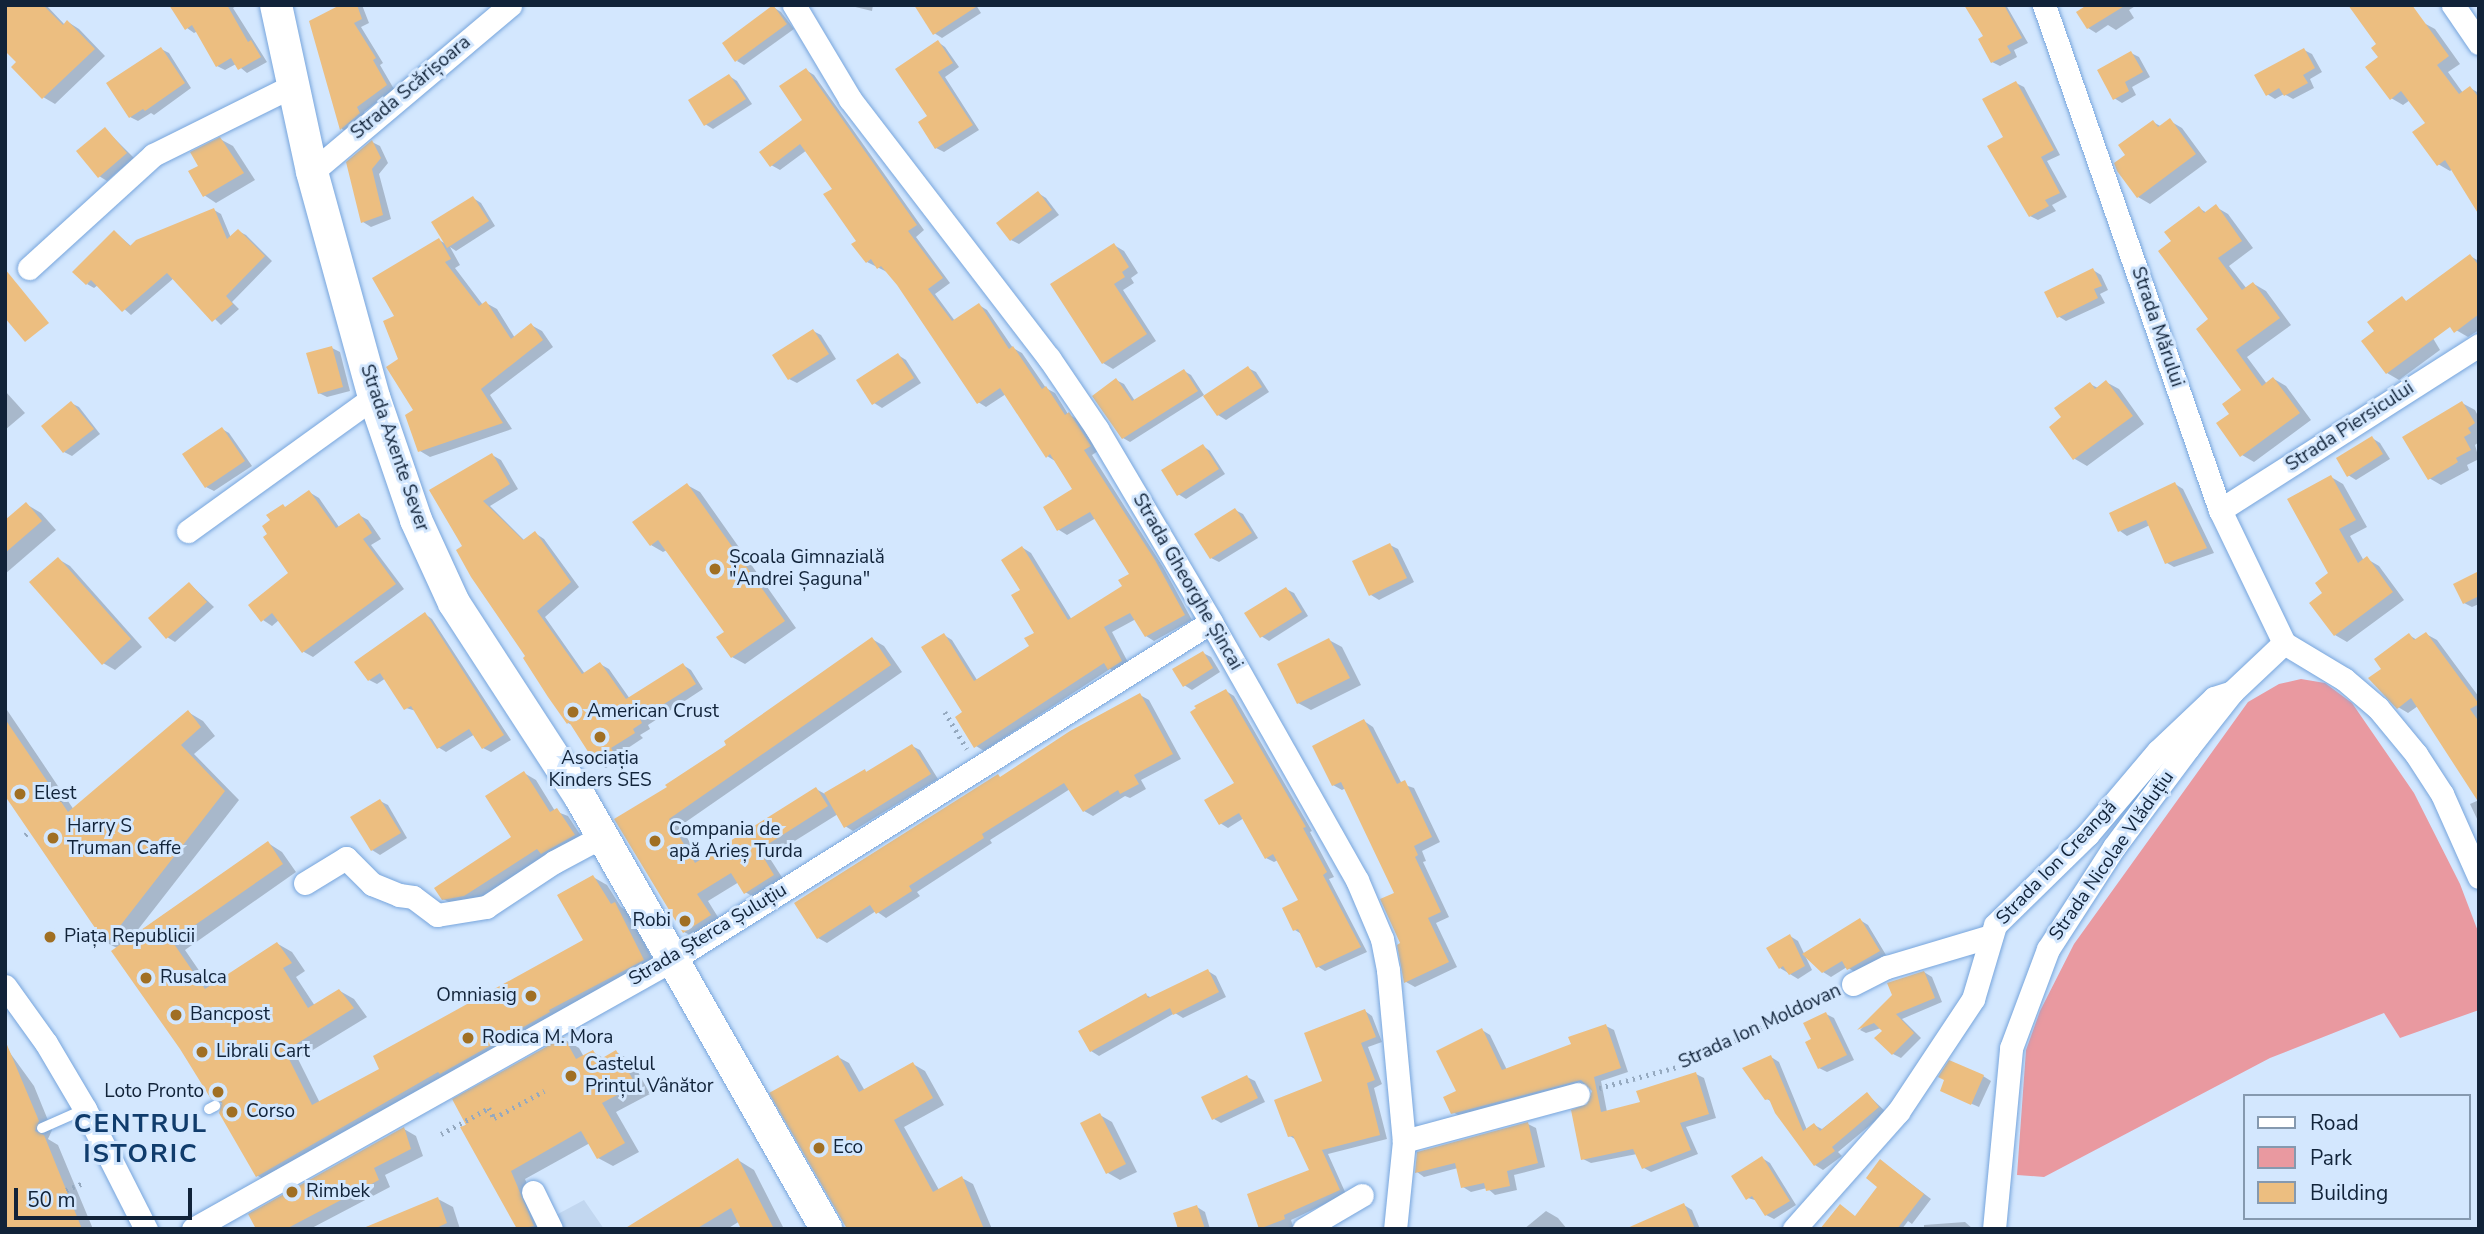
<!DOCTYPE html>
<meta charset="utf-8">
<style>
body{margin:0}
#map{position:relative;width:2484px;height:1234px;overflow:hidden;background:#d3e7fe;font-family:"Nunito Sans",sans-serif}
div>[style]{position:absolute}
.built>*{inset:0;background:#c2d7f0}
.green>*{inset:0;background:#e999a0}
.shadow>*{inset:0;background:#0003}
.building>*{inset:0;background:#ecbe80}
.path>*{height:4.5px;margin-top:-2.25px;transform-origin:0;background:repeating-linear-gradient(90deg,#95a9bf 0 2px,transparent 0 7px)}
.roads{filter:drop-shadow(0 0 2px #77a5dc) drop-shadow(0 0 2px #77a5dc)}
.lane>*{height:10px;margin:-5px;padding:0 5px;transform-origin:5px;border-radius:5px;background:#fff}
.street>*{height:23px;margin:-11.5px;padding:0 11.5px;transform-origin:11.5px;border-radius:11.5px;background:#fff}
.secondary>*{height:32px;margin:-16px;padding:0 16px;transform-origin:16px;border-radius:16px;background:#fff}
.dots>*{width:19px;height:19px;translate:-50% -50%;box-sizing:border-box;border:4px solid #d3e7fe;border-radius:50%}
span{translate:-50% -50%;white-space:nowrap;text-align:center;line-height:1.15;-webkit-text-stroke:6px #d3e7fe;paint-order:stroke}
.street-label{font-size:19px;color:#112339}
.poi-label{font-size:19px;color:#112339}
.left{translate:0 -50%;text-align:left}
.right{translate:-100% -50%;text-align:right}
.district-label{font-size:26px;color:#103c6c;font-weight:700;letter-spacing:2px}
.frame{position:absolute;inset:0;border:7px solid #112339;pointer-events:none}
.legend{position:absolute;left:2243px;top:1094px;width:228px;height:126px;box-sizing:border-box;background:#d3e7fe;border:2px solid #8599af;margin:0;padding:9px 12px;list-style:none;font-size:21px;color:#112339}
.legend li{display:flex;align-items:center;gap:14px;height:35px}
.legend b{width:35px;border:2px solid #8599af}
.scale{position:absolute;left:14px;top:1188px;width:178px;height:32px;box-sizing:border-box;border:4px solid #112339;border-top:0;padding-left:9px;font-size:21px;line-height:24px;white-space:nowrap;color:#112339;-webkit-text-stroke:5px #d3e7fe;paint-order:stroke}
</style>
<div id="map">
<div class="built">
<i style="clip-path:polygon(584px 1200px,604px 1229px,530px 1229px)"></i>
</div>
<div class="green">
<i style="clip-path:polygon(2301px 679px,2325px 683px,2352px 703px,2414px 793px,2460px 884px,2479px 934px,2479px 1010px,2400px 1038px,2384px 1013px,2270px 1058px,2044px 1177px,2017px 1175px,2026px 1050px,2040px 1011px,2074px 944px,2248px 702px,2279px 684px)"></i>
</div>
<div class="shadow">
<i style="clip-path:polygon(5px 5px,46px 5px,65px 25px,68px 22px,79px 29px,105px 56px,55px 104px,43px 97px,18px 62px)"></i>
<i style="clip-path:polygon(171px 5px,238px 5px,233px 8px,267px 62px,247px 73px,236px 64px,225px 70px,217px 66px,198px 31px,194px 33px,187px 28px)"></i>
<i style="clip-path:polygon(344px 5px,362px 5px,369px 23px,361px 27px,383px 63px,380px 65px,394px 89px,364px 112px,367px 118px,349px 133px,342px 129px,311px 22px)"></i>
<i style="clip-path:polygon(847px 5px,873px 5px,872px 11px)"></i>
<i style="clip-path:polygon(976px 5px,981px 13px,942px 38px,934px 33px)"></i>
<i style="clip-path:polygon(1966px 5px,2006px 5px,2028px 43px,2014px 50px,2017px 57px,2000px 66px,1992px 62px,1986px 36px)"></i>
<i style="clip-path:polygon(2090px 5px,2137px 5px,2129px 10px,2134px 18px,2116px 30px,2108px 25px,2096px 33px,2088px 28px)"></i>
<i style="clip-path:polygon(773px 7px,781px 12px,794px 29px,744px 65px,737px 61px)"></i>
<i style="clip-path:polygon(2422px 22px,2435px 29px,2460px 64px,2448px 72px,2463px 93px,2470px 88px,2479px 93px,2479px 150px,2450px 171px,2438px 164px,2427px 123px,2410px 100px,2403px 105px,2391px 98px)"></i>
<i style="clip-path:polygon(938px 42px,945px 47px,959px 67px,945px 77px,979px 130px,944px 152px,936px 148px,930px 117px)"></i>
<i style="clip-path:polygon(161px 49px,169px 53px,191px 88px,154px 115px,151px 113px,138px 121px,130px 117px)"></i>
<i style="clip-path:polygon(2304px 50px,2312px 54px,2322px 72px,2310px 79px,2314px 88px,2293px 99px,2284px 94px,2275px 99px,2267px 94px)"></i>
<i style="clip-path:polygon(2131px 53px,2139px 57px,2150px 77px,2132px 87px,2136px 95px,2122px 103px,2114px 98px)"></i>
<i style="clip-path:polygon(806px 70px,814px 75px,924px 230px,916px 237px,950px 283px,935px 294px,955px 321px,979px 305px,987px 310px,1013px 348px,1022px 353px,1046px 388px,1055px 393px,1068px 414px,1077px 419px,1098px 451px,1092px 455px,1163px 567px,1192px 620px,1154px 641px,1146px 636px,1136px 619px,1112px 632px,1130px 666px,1118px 673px,1110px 669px,984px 751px,976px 746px,944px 635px,952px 640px,977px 680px,1031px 646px,1036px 633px,1022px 591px,1023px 548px,1031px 553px,1072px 620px,1124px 587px,1131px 575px,1096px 518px,1067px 535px,1059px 530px,1045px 507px,1074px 490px,1055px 461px,1047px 456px,1006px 394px,986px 407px,978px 402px,898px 284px,887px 272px,867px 262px,834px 189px,807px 150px,780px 170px,771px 165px,804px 121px)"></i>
<i style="clip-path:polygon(729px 76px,737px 81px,752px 104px,713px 129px,705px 124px)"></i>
<i style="clip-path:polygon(2016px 83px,2024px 87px,2060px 155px,2047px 161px,2067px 197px,2052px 205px,2056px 211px,2038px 220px,2030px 216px,2005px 138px)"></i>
<i style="clip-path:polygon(2170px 121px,2182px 128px,2207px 162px,2150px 204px,2138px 197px,2127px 156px,2153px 122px,2162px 127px)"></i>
<i style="clip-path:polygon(105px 129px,134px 158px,107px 181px,99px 176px)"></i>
<i style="clip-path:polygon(220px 139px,233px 146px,255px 180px,216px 203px,204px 195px,200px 167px)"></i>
<i style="clip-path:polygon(372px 142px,380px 146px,388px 163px,379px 174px,391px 219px,371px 227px,363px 222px)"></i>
<i style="clip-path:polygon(1038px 193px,1046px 198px,1059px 215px,1019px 244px,1011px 240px)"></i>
<i style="clip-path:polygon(473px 198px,481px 203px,495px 226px,456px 251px,450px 247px,460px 265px,455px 268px,483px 305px,486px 303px,497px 309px,515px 338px,531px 325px,542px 331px,553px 347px,490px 395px,512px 429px,430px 457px,420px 451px,416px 410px,400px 360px,397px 316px,439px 240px,448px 245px)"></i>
<i style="clip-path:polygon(2216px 207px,2228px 214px,2253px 248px,2229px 266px,2247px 289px,2254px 284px,2266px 291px,2291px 325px,2247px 357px,2267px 384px,2274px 379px,2286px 386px,2311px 420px,2254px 462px,2242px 455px,2231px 414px,2244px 390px,2173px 242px,2199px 208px,2207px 213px)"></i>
<i style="clip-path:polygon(214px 210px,221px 214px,231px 238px,238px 231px,246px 235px,272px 261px,232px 302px,239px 309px,221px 325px,174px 278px,131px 315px,98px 285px,94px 288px,87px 284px,115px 232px,132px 247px)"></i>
<i style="clip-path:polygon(1114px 245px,1124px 251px,1138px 273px,1131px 278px,1134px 283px,1123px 290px,1156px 341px,1113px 369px,1103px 363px)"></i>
<i style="clip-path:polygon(2470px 256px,2479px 261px,2479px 330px,2468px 337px,2456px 330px)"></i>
<i style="clip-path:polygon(2093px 270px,2101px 275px,2108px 290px,2100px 294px,2105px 303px,2066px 321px,2058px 316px)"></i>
<i style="clip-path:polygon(2414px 306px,2440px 350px,2399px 380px,2387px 373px)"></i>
<i style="clip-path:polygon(813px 331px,821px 335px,836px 359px,797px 383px,789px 379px)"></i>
<i style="clip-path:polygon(332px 348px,340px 352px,350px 391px,327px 397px,319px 393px)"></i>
<i style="clip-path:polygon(898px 355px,906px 360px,921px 383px,882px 408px,874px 403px)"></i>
<i style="clip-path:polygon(1248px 368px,1256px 372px,1269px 392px,1226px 420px,1218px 415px)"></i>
<i style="clip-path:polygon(1184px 371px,1191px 375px,1204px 395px,1130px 442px,1123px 438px,1116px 380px,1124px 384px,1135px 401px)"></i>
<i style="clip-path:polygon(2106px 382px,2119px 389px,2144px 424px,2087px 466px,2075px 459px,2064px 418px,2090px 384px,2098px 388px)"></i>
<i style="clip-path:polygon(5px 391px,25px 413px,5px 430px)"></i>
<i style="clip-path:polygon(71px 403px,79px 407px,100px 434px,72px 456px,64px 452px)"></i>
<i style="clip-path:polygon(2462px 403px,2475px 410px,2479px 418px,2479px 442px,2475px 445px,2479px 459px,2467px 465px,2469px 470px,2441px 485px,2429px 478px)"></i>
<i style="clip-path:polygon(222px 429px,229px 433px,252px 466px,214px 491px,206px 487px)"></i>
<i style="clip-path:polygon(2372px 438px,2380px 443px,2390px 459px,2356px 480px,2348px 475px)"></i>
<i style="clip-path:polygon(1203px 446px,1210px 451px,1225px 474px,1186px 499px,1178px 494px)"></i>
<i style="clip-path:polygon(492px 455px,501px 460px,518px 489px,490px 506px,525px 541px,535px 533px,544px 539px,579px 587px,545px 617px,585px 674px,600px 664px,609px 669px,630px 699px,683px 665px,691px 670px,703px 689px,648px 725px,650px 729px,640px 735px,643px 738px,619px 754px,622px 758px,606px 768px,597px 763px,574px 726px,568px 723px,464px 547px)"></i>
<i style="clip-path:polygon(2331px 477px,2343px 484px,2367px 527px,2350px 536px,2364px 561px,2367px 559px,2379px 566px,2404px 600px,2347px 642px,2335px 635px,2324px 594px,2331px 574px)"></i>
<i style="clip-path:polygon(2175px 484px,2183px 489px,2214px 553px,2174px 567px,2167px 563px,2150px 525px,2127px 536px,2120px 531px)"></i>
<i style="clip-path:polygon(687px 485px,700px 492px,796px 628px,745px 664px,732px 657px,726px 632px,667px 550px,663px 552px,651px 545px)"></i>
<i style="clip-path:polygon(309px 492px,319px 498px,339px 527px,359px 515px,368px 520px,381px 539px,371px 545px,404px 589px,313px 657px,304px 652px,279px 620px,272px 626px,263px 620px,290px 573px,287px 508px)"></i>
<i style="clip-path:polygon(26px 504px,41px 513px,56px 530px,5px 574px,5px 522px)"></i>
<i style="clip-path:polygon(1235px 510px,1243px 514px,1258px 538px,1219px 562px,1211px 558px)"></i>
<i style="clip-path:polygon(1390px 545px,1398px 549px,1414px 582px,1379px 600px,1371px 595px)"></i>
<i style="clip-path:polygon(58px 559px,70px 566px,142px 647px,115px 670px,103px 663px)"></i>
<i style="clip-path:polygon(2479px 573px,2479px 604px,2472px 607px,2464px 603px)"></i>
<i style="clip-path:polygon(190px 584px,214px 607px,175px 642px,167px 637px)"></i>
<i style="clip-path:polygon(1286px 589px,1294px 593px,1308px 616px,1269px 641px,1261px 636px)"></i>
<i style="clip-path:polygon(425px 614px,432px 619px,511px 740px,491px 752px,483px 748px,475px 734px,446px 752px,438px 747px,416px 711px,406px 708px,386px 678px,377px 684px,369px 680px)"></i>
<i style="clip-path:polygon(2426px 634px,2437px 640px,2479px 697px,2479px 800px,2418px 706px,2408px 713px,2398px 707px,2383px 669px,2409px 635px,2417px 640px)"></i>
<i style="clip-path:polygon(872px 639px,884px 646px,902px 672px,680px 826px,701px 861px,816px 789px,825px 794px,865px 771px,868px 773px,912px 746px,920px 750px,938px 779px,853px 831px,845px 826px,838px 814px,769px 857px,785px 882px,757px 899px,745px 892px,739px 882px,708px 901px,721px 922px,696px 938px,684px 932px,616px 820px,669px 788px)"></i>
<i style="clip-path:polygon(1329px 640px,1342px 647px,1361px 685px,1311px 710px,1298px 703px)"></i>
<i style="clip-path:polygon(1203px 653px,1211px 657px,1220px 672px,1192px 690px,1184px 685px)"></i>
<i style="clip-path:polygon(1226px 691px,1234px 696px,1312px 831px,1310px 832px,1334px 877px,1329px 879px,1367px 952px,1325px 971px,1317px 966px,1303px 935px,1295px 930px,1300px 901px,1278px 860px,1274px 862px,1266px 858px,1244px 818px,1228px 828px,1220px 823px,1237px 783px)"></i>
<i style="clip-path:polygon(1140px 695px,1149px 700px,1181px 759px,1141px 780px,1146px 789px,1130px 798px,1125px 796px,1093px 816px,1084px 811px,1070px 789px,990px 840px,992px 843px,917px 892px,920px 896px,886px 918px,876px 911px,827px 943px,818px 938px,1001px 778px)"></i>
<i style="clip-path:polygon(5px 707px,74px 810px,188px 712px,203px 721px,215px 736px,194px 754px,239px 800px,133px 936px,268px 843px,282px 852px,296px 872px,185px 950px,211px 988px,278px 944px,292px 952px,305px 971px,296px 977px,315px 1006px,340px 991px,354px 999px,367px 1017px,298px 1059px,320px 1103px,381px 1069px,586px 940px,593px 877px,607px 885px,621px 907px,629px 912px,657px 968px,272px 1184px,258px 1176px,221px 1112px,223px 1104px,212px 1098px,117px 948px,107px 943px,5px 792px)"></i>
<i style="clip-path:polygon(1364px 721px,1373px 727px,1402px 784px,1414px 788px,1440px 842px,1422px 851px,1426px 861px,1423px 862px,1449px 917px,1436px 923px,1457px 967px,1415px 987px,1406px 982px,1396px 893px,1346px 788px,1342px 790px,1333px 785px)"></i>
<i style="clip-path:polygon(524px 773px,536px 780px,555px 811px,568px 816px,585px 842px,476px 902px,455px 905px,443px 899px,513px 838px)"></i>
<i style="clip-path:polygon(2479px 800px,2479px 823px,2470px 804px)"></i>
<i style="clip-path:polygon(380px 801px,388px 805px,407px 838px,380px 855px,372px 850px)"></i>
<i style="clip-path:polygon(1860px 920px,1868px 925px,1886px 955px,1856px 973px,1847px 967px,1831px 977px,1823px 972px)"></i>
<i style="clip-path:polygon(1790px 936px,1798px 941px,1812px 970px,1798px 979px,1780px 968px)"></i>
<i style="clip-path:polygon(1208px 971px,1216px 976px,1226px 997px,1183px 1018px,1175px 1013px,1099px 1056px,1091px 1051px,1146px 995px,1152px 998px)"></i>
<i style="clip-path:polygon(1924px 972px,1932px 977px,1942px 1002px,1902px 1019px,1921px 1038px,1901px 1058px,1893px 1054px,1881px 1028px,1866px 1033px,1860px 1030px,1894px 995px)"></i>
<i style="clip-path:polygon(1365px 1011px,1372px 1016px,1382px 1042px,1368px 1047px,1382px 1084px,1374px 1088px,1387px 1139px,1328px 1154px,1346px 1194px,1291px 1220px,1294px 1229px,1261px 1229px,1249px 1195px,1312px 1171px,1298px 1141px,1290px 1136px)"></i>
<i style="clip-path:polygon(1826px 1014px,1834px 1018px,1854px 1060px,1827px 1072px,1819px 1068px,1813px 1040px)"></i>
<i style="clip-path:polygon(1606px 1026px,1614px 1030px,1628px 1072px,1601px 1081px,1607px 1112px,1642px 1103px,1696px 1074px,1704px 1078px,1716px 1118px,1686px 1127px,1698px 1154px,1651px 1172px,1644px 1168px,1637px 1154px,1591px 1163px,1583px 1159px,1593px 1091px,1591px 1086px,1583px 1084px,1461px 1117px,1453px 1112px,1482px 1030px,1490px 1035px,1507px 1070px,1573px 1045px)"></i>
<i style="clip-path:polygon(564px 1039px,579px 1048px,584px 1057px,593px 1052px,605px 1059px,616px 1052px,632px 1061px,650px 1094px,616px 1112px,639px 1152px,613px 1166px,598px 1158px,590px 1143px,525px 1179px,546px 1229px,519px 1229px,462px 1128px)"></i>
<i style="clip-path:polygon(5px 1046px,34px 1086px,52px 1130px,48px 1139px,58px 1145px,93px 1229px,5px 1229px)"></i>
<i style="clip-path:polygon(838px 1057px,849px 1063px,865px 1091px,913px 1064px,925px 1071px,944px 1105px,904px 1127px,939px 1190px,962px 1178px,973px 1184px,992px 1229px,850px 1229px)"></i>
<i style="clip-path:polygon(1771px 1057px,1779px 1062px,1807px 1130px,1814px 1125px,1822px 1129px,1867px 1094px,1886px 1112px,1838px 1152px,1842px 1156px,1823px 1170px,1815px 1165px,1772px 1102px,1767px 1099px)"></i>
<i style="clip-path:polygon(1983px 1076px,1991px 1081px,1979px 1107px,1949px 1094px)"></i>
<i style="clip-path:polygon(1247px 1077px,1255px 1081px,1265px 1102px,1221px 1123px,1214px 1119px)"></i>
<i style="clip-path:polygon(1100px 1115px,1112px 1122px,1137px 1172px,1120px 1180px,1108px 1173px)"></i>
<i style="clip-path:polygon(1528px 1124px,1536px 1128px,1545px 1167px,1514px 1175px,1517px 1190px,1495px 1195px,1487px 1188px,1471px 1192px,1463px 1187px,1458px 1168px,1424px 1177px,1417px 1172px)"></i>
<i style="clip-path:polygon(404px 1129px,416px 1136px,423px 1156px,385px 1175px,390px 1187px,310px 1229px,258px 1229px)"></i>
<i style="clip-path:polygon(1762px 1158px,1770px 1163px,1796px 1205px,1774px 1219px,1766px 1215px,1758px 1201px,1748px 1198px)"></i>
<i style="clip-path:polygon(738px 1160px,754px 1170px,784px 1229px,743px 1229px,740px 1221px,727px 1229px,628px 1229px)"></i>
<i style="clip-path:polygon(1888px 1166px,1931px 1199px,1912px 1224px,1908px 1221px,1902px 1229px,1831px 1229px,1857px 1218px,1879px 1186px)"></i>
<i style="clip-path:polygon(438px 1199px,453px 1207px,460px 1229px,362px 1229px)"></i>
<i style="clip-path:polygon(1684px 1205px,1692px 1210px,1700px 1229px,1656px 1229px)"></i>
<i style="clip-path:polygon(1197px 1207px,1205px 1212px,1210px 1229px,1180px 1229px)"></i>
<i style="clip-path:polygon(1546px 1211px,1558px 1218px,1567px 1229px,1524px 1229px)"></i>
<i style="clip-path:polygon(1965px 1222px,1973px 1229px,1924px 1229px,1924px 1225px)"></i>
</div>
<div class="building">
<i style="clip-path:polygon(5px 5px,43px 5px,63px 25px,67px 20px,95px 49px,42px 99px,11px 67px,16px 62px,5px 51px)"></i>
<i style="clip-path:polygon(169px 5px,227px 5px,248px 42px,251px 40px,261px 57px,238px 70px,231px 58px,216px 67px,192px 25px,185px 30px)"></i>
<i style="clip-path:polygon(340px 5px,357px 5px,362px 19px,354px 23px,376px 58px,373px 60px,387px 85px,357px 107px,360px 113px,340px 130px,309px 21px)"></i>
<i style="clip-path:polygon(773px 5px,787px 24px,735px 62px,722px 43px)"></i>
<i style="clip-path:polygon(914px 5px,979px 5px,933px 35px)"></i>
<i style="clip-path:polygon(1964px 5px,2004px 5px,2022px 38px,2007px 46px,2011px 53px,1991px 63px,1978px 39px,1983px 36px)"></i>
<i style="clip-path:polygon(2087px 5px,2126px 5px,2087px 29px,2076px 12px)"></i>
<i style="clip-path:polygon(2348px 5px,2412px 5px,2449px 56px,2437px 65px,2459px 94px,2470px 86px,2479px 98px,2479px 215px,2445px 160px,2437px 166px,2412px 132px,2425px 123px,2401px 91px,2390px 100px,2365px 67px,2378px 57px,2371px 48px,2376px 44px)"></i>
<i style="clip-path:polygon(938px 40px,953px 63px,938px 72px,973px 125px,935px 149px,918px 122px,927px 116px,895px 69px)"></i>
<i style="clip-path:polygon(161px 47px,185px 83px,145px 111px,143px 109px,129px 118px,106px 83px)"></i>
<i style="clip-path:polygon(2304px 48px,2315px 68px,2303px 75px,2308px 83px,2284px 96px,2279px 88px,2266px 96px,2254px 75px)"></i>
<i style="clip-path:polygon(2131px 51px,2143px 72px,2125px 82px,2129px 91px,2113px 100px,2097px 70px)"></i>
<i style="clip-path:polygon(806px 68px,917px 225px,908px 231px,943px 278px,928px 289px,952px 321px,979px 303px,1009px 349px,1013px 346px,1042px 389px,1046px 386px,1065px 415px,1069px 412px,1091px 446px,1084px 450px,1155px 560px,1185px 615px,1145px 637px,1130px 613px,1104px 627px,1122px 661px,1108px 670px,1104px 663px,974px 748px,955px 717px,962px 712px,921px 647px,944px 633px,974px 681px,1029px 646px,1024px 638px,1034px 633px,1011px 595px,1020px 590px,1001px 560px,1022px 546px,1068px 620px,1122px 586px,1118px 580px,1129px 574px,1090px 512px,1057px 531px,1043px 507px,1072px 489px,1050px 454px,1046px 458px,1000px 388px,977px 404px,897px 285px,881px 266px,877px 269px,871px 259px,866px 263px,851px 244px,856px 241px,823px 194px,832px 189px,800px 144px,770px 167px,759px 152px,802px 120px,779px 86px)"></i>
<i style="clip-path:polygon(729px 74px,746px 99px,704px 126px,688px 100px)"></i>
<i style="clip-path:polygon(2016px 81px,2054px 150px,2041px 157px,2060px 193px,2045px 200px,2049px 206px,2029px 217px,1987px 146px,2003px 137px,1982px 99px)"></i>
<i style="clip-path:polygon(2170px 118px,2196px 154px,2137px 198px,2117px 171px,2114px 163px,2125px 155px,2118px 145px,2153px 120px,2158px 127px)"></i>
<i style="clip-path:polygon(105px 127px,127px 153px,98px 178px,76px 151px)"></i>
<i style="clip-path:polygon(220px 137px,244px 173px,203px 197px,188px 171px,198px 166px,190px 152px)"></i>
<i style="clip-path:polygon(372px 140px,381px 158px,372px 169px,383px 215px,361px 223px,346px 162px)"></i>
<i style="clip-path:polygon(1038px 191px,1052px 210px,1010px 241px,996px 223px)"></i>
<i style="clip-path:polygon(473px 196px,489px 221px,447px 248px,431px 222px)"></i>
<i style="clip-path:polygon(2216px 204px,2242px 241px,2218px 258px,2242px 290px,2253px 282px,2280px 318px,2236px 350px,2262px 386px,2273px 377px,2300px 413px,2240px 457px,2216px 423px,2229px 414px,2222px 404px,2241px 390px,2196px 329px,2208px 319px,2158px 251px,2171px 241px,2164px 232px,2199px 206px,2204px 213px)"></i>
<i style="clip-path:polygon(214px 208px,227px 239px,238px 229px,265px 256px,226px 296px,233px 304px,212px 322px,167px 273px,122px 312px,91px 280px,86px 285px,72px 272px,114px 230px,130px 246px,136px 240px)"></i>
<i style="clip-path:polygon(439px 238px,451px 259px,445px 262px,479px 306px,486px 301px,511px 339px,531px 323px,543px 340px,481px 389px,503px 423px,418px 452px,405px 415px,413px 410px,386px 367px,398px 359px,383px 321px,394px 316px,372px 278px)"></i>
<i style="clip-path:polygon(1114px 243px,1129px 267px,1122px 272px,1125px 277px,1114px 284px,1147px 334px,1102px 364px,1050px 284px)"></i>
<i style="clip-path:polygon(2470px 254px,2479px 266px,2479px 314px,2454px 333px,2450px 327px,2386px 374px,2361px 341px,2374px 331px,2367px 322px,2402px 296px,2406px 301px)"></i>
<i style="clip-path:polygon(2093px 268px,2102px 286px,2094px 289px,2098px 298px,2057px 318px,2044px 292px)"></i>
<i style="clip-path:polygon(5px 269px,49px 323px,25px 342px,5px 318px)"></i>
<i style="clip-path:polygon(813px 329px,829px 354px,788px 380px,772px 355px)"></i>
<i style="clip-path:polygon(332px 346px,343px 387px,318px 394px,306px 353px)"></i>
<i style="clip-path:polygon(898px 353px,914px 378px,872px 405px,856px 380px)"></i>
<i style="clip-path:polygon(1248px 366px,1262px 387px,1217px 416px,1203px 396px)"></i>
<i style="clip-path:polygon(1184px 369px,1198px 391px,1122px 439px,1092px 396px,1116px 378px,1132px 401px)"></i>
<i style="clip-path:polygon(2106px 380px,2133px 416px,2073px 460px,2049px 427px,2061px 417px,2054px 408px,2090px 382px,2095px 389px)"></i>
<i style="clip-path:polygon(71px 401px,94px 429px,63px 453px,41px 426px)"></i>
<i style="clip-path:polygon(2462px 401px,2475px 423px,2468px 428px,2471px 433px,2464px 437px,2471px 450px,2456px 458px,2458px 462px,2428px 480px,2402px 437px)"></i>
<i style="clip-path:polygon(222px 427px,245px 461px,205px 488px,182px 454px)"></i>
<i style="clip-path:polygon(2372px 436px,2383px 454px,2347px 477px,2336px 458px)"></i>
<i style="clip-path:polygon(1203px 444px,1219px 469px,1177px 496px,1161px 470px)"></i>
<i style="clip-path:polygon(492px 453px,510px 484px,483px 501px,523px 540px,535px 531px,571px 582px,537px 611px,582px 674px,600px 662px,626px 699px,683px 663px,696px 684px,640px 719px,642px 723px,633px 729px,635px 733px,611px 748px,614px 753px,596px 764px,569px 722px,567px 724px,548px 697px,523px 658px,525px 656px,471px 577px,456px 550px,462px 546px,429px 490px)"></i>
<i style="clip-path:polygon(2331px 475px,2356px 520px,2339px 529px,2358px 563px,2367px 556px,2393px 592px,2334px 636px,2309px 603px,2322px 593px,2315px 583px,2328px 573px,2287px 499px)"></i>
<i style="clip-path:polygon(2175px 482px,2207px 548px,2165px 564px,2146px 520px,2118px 532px,2109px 513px)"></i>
<i style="clip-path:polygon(687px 483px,785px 621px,731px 658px,716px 637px,724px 632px,658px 540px,650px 546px,632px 522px)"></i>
<i style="clip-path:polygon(309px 490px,336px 528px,359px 513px,372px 533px,363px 539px,396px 584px,302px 653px,272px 613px,261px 622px,248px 605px,288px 573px,263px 537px,267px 534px,262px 526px,270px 520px,266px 515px,283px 504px,285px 507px)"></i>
<i style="clip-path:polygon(26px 502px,42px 521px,5px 553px,5px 520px)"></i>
<i style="clip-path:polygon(1235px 508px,1252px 533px,1210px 559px,1194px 534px)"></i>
<i style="clip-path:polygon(1390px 543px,1407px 578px,1369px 596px,1352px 561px)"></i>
<i style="clip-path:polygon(58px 557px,131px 639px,102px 665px,29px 582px)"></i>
<i style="clip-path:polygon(2479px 571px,2479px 596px,2463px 604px,2453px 584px)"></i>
<i style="clip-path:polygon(189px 582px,207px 602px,166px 639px,148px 618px)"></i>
<i style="clip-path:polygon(1286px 587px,1302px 612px,1260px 638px,1244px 613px)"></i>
<i style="clip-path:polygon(425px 612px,504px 735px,482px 749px,469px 729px,437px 749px,411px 706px,404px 710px,380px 673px,368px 681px,354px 662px)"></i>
<i style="clip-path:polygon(2426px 632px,2479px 704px,2470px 709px,2479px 722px,2479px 803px,2411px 698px,2397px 709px,2368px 678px,2381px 669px,2374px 659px,2409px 633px,2414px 640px)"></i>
<i style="clip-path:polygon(872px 637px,891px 665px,669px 819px,695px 863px,816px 787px,828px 806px,759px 850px,774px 875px,744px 894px,731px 873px,697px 894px,711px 915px,683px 933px,614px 819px,667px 787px,665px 785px,726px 745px,724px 741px)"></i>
<i style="clip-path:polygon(1329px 638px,1350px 678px,1297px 704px,1277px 664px)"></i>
<i style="clip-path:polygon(1203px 651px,1213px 668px,1183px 687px,1172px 669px)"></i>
<i style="clip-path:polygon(1226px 689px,1306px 827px,1303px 828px,1327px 872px,1323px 875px,1361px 947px,1316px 968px,1298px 929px,1293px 931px,1282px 908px,1298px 900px,1273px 854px,1265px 859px,1239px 813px,1219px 825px,1204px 800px,1234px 783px,1190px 712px,1196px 708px,1194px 706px)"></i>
<i style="clip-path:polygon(1140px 693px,1173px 754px,1134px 775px,1139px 784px,1120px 794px,1118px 790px,1083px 812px,1064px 783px,982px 834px,984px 838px,909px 886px,912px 891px,876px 914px,870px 905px,817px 939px,794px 903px,998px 774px,1000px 777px,1070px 731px)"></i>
<i style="clip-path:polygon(188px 710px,201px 727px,181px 745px,225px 791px,106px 944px,5px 796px,5px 719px,68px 812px)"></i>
<i style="clip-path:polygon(1364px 719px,1397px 784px,1405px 780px,1432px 837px,1414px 846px,1418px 855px,1415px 857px,1441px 912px,1428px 918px,1449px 962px,1404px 983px,1397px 945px,1400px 943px,1380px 899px,1394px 893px,1341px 782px,1332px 786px,1312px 746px)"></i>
<i style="clip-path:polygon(912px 744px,931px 774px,844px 828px,824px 793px,865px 769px,866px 772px)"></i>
<i style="clip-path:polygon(524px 771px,550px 812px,557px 808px,575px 835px,541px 854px,537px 849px,464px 896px,442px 900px,434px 888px,511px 837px,485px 796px)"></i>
<i style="clip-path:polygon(380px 799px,401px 833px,371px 851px,350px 817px)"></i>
<i style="clip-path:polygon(268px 841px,283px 864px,172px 941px,205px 989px,277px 942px,292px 963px,283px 968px,308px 1008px,339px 989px,354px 1008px,285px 1051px,312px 1105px,379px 1069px,373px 1056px,583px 940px,557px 895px,593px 875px,611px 904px,615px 902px,644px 960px,549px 1010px,550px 1012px,440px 1074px,438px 1072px,256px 1177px,219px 1113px,222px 1102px,211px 1099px,180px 1049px,111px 951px)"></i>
<i style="clip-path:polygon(1860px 918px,1880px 951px,1847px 970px,1842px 961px,1822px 973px,1802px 954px)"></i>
<i style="clip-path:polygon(1790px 934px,1805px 966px,1789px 975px,1783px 966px,1779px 969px,1766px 948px)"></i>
<i style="clip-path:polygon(1208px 969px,1219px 992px,1173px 1015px,1170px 1008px,1090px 1052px,1078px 1031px,1146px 993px,1148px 998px)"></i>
<i style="clip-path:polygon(1924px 971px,1935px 998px,1896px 1014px,1914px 1033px,1892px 1055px,1874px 1038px,1882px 1031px,1874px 1023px,1857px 1030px,1892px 995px,1887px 983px)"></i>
<i style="clip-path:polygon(1365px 1009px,1376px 1037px,1361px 1043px,1375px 1080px,1367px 1083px,1380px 1135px,1322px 1150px,1340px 1190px,1284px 1215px,1285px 1219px,1259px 1229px,1247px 1194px,1309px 1170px,1293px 1136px,1288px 1137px,1274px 1100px,1322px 1081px,1304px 1033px)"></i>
<i style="clip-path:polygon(1826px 1012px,1847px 1055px,1818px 1069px,1805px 1042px,1811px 1039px,1803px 1023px)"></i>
<i style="clip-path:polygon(1606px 1024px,1621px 1068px,1594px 1077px,1601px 1112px,1640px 1102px,1636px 1091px,1696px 1072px,1709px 1114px,1680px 1123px,1691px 1150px,1642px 1169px,1633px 1149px,1581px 1160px,1571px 1110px,1587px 1104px,1592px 1091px,1581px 1080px,1451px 1114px,1443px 1097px,1456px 1091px,1436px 1051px,1482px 1028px,1502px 1070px,1571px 1044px,1568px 1037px)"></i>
<i style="clip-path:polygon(564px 1037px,576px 1059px,593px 1050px,599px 1060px,616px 1050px,636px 1085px,602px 1103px,625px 1143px,597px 1159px,581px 1131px,511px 1171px,534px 1226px,517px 1229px,460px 1127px,466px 1125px,452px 1099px)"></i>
<i style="clip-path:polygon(5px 1040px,39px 1121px,35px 1131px,44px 1135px,82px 1229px,5px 1229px)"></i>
<i style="clip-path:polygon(838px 1055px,859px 1092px,913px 1062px,933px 1098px,894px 1120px,933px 1192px,962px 1176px,984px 1229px,847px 1229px,769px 1093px)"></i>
<i style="clip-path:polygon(1771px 1055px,1803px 1131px,1814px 1123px,1820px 1131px,1867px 1092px,1879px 1107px,1832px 1147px,1835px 1151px,1814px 1166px,1775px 1113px,1769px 1099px,1765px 1100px,1742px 1068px)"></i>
<i style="clip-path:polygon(1949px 1060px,1984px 1075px,1971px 1105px,1940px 1091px,1944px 1080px,1938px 1077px)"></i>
<i style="clip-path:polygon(1247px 1075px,1258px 1098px,1212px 1120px,1201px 1097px)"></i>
<i style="clip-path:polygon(1100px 1113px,1126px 1164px,1106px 1174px,1080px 1123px)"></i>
<i style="clip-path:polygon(1528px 1122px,1538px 1163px,1507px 1171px,1510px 1186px,1486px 1191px,1484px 1183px,1461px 1188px,1455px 1163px,1415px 1173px,1417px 1152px)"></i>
<i style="clip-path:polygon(404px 1127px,411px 1149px,374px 1168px,379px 1180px,286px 1229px,256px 1229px,248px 1214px)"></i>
<i style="clip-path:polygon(1762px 1156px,1790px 1201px,1765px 1216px,1752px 1196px,1746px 1200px,1731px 1176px)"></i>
<i style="clip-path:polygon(738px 1158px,774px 1229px,741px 1229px,731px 1208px,696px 1229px,624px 1229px)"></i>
<i style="clip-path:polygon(1880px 1159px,1924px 1194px,1897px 1229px,1820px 1229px,1840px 1204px,1855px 1216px,1877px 1187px,1866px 1178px)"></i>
<i style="clip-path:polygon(438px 1197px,447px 1223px,434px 1229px,361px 1229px)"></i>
<i style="clip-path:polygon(1684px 1203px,1695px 1229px,1625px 1229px)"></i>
<i style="clip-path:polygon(1197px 1205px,1205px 1229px,1178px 1229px,1173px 1213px)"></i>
</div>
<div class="path">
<i style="left:945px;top:712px;width:43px;rotate:59.3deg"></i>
<i style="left:60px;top:801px;width:10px;rotate:-53deg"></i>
<i style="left:25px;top:835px;width:5px;rotate:-37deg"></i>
<i style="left:1599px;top:1088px;width:88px;rotate:-15.1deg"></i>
<i style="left:1684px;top:1065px;width:165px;rotate:-25.8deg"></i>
<i style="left:441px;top:1134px;width:55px;rotate:-28.4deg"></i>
<i style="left:489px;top:1108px;width:11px;rotate:63deg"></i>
<i style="left:494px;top:1118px;width:57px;rotate:-28.4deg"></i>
<i style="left:66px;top:1190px;width:18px;rotate:-22deg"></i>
</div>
<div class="roads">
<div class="lane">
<i style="left:209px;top:1109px;width:7px;rotate:-27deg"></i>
<i style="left:42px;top:1128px;width:47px;rotate:-23.8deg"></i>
</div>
<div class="street">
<i style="left:794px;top:5px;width:109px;rotate:59.2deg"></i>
<i style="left:850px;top:99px;width:327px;rotate:52.5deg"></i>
<i style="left:1049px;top:358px;width:86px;rotate:55.9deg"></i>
<i style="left:1097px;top:429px;width:224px;rotate:59.4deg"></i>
<i style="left:1211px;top:622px;width:296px;rotate:60.5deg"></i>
<i style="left:1357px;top:880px;width:64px;rotate:67deg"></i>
<i style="left:1382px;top:939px;width:32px;rotate:79deg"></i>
<i style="left:1388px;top:970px;width:172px;rotate:84.7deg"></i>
<i style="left:1404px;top:1141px;width:88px;rotate:95.8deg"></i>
<i style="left:2044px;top:5px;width:535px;rotate:70.79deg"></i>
<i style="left:2220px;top:510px;width:148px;rotate:64.3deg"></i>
<i style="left:2453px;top:5px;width:46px;rotate:55.6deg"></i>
<i style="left:312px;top:172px;width:259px;rotate:-40.1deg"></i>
<i style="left:29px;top:268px;width:168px;rotate:-42.3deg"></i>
<i style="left:153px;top:155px;width:155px;rotate:-26.4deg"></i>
<i style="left:2220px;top:510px;width:307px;rotate:-32.5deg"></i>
<i style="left:188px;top:531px;width:229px;rotate:-35.8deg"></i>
<i style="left:2284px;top:643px;width:70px;rotate:31deg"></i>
<i style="left:2344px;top:679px;width:45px;rotate:40.5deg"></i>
<i style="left:2378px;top:708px;width:60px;rotate:50.4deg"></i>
<i style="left:2416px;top:754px;width:48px;rotate:57deg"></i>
<i style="left:2442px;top:794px;width:91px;rotate:66deg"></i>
<i style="left:305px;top:883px;width:48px;rotate:-31.4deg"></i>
<i style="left:346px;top:858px;width:37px;rotate:45deg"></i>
<i style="left:372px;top:884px;width:29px;rotate:22deg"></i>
<i style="left:399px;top:895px;width:14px;rotate:8deg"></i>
<i style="left:413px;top:897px;width:30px;rotate:37deg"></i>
<i style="left:437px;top:915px;width:50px;rotate:-9.3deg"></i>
<i style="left:486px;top:907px;width:82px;rotate:-33.5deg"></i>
<i style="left:554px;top:862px;width:55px;rotate:-28deg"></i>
<i style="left:1853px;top:984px;width:38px;rotate:-27deg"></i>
<i style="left:1887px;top:967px;width:109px;rotate:-16.6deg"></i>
<i style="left:5px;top:986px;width:70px;rotate:54.3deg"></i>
<i style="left:46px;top:1043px;width:77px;rotate:59.4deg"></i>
<i style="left:85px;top:1109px;width:135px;rotate:63.1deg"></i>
<i style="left:1404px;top:1141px;width:180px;rotate:-15.1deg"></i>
<i style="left:533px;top:1192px;width:41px;rotate:64.1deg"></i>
<i style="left:193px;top:1229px;width:549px;rotate:-29.32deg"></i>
<i style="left:672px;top:960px;width:636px;rotate:-32.09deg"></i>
<i style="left:1304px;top:1229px;width:67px;rotate:-30.4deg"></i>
<i style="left:1794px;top:1229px;width:157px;rotate:-48.4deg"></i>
<i style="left:1898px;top:1112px;width:136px;rotate:-56.4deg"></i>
<i style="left:1973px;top:999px;width:77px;rotate:-73.4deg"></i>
<i style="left:1995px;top:925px;width:129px;rotate:-44.4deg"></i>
<i style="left:2087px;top:835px;width:110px;rotate:-49.8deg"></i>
<i style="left:2158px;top:751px;width:77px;rotate:-43.4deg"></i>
<i style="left:2214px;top:698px;width:19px;rotate:-18deg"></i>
<i style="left:1994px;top:1229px;width:182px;rotate:-84.6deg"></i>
<i style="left:2011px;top:1048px;width:106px;rotate:-69.5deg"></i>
<i style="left:2048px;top:949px;width:121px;rotate:-57.1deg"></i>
<i style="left:2114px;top:847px;width:124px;rotate:-53.2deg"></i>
<i style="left:2188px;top:748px;width:71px;rotate:-51.8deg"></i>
<i style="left:2232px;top:692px;width:71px;rotate:-43.3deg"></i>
</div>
<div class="secondary">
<i style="left:276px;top:5px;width:171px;rotate:77.8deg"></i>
<i style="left:312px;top:172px;width:233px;rotate:74.6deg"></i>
<i style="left:374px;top:397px;width:130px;rotate:71.1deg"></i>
<i style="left:416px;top:520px;width:91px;rotate:65.4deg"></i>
<i style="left:454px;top:603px;width:231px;rotate:57deg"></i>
<i style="left:580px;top:797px;width:497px;rotate:60.3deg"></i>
</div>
</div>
<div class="dots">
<i style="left:715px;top:569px;background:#a06f23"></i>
<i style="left:573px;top:712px;background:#a06f23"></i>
<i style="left:600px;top:737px;background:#a06f23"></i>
<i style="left:20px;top:794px;background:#a06f23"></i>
<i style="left:53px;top:838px;background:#a06f23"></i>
<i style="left:655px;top:841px;background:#a06f23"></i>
<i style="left:685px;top:921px;background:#a06f23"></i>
<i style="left:50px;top:937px;background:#a06f23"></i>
<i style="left:146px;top:978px;background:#a06f23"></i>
<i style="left:531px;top:996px;background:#a06f23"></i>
<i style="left:176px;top:1015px;background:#a06f23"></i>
<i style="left:468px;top:1038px;background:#a06f23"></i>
<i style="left:202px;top:1052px;background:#a06f23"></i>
<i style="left:571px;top:1076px;background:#a06f23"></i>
<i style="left:218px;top:1092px;background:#a06f23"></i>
<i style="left:232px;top:1112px;background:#a06f23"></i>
<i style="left:819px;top:1148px;background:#a06f23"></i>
<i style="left:292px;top:1192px;background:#a06f23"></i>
</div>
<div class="street-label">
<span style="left:411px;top:88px;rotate:-40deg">Strada Scărișoara</span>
<span style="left:2157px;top:327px;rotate:71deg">Strada Mărului</span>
<span style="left:2350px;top:427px;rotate:-33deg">Strada Piersicului</span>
<span style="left:394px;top:448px;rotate:71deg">Strada Axente Sever</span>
<span style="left:1187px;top:582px;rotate:60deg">Strada Gheorghe Șincai</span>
<span style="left:2112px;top:856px;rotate:-55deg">Strada Nicolae Vlăduțiu</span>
<span style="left:2057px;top:863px;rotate:-46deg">Strada Ion Creangă</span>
<span style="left:708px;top:935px;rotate:-31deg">Strada Șterca Șuluțiu</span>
<span style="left:1760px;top:1027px;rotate:-25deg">Strada Ion Moldovan</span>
</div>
<div class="poi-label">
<span class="left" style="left:729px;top:569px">Școala Gimnazială<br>"Andrei Șaguna"</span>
<span class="left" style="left:587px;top:712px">American Crust</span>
<span style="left:600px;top:770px">Asociația<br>Kinders SES</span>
<span class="left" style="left:34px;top:794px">Elest</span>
<span class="left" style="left:67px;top:838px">Harry S<br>Truman Caffe</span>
<span class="left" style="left:669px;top:841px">Compania de<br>apă Arieș Turda</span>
<span class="right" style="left:671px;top:921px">Robi</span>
<span class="left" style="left:64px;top:937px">Piața Republicii</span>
<span class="left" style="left:160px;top:978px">Rusalca</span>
<span class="right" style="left:517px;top:996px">Omniasig</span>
<span class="left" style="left:190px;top:1015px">Bancpost</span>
<span class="left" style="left:482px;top:1038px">Rodica M. Mora</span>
<span class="left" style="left:216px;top:1052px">Librali Cart</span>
<span class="left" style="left:585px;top:1076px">Castelul<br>Prințul Vânător</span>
<span class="right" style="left:204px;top:1092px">Loto Pronto</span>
<span class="left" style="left:246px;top:1112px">Corso</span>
<span class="left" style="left:833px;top:1148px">Eco</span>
<span class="left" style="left:306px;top:1192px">Rimbek</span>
</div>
<div class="district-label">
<span style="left:141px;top:1139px">CENTRUL<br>ISTORIC</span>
</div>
<div class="frame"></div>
<ul class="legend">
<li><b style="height:9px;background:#fff"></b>Road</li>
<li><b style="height:19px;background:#e999a0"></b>Park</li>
<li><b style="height:19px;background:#ecbe80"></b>Building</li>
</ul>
<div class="scale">50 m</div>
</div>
